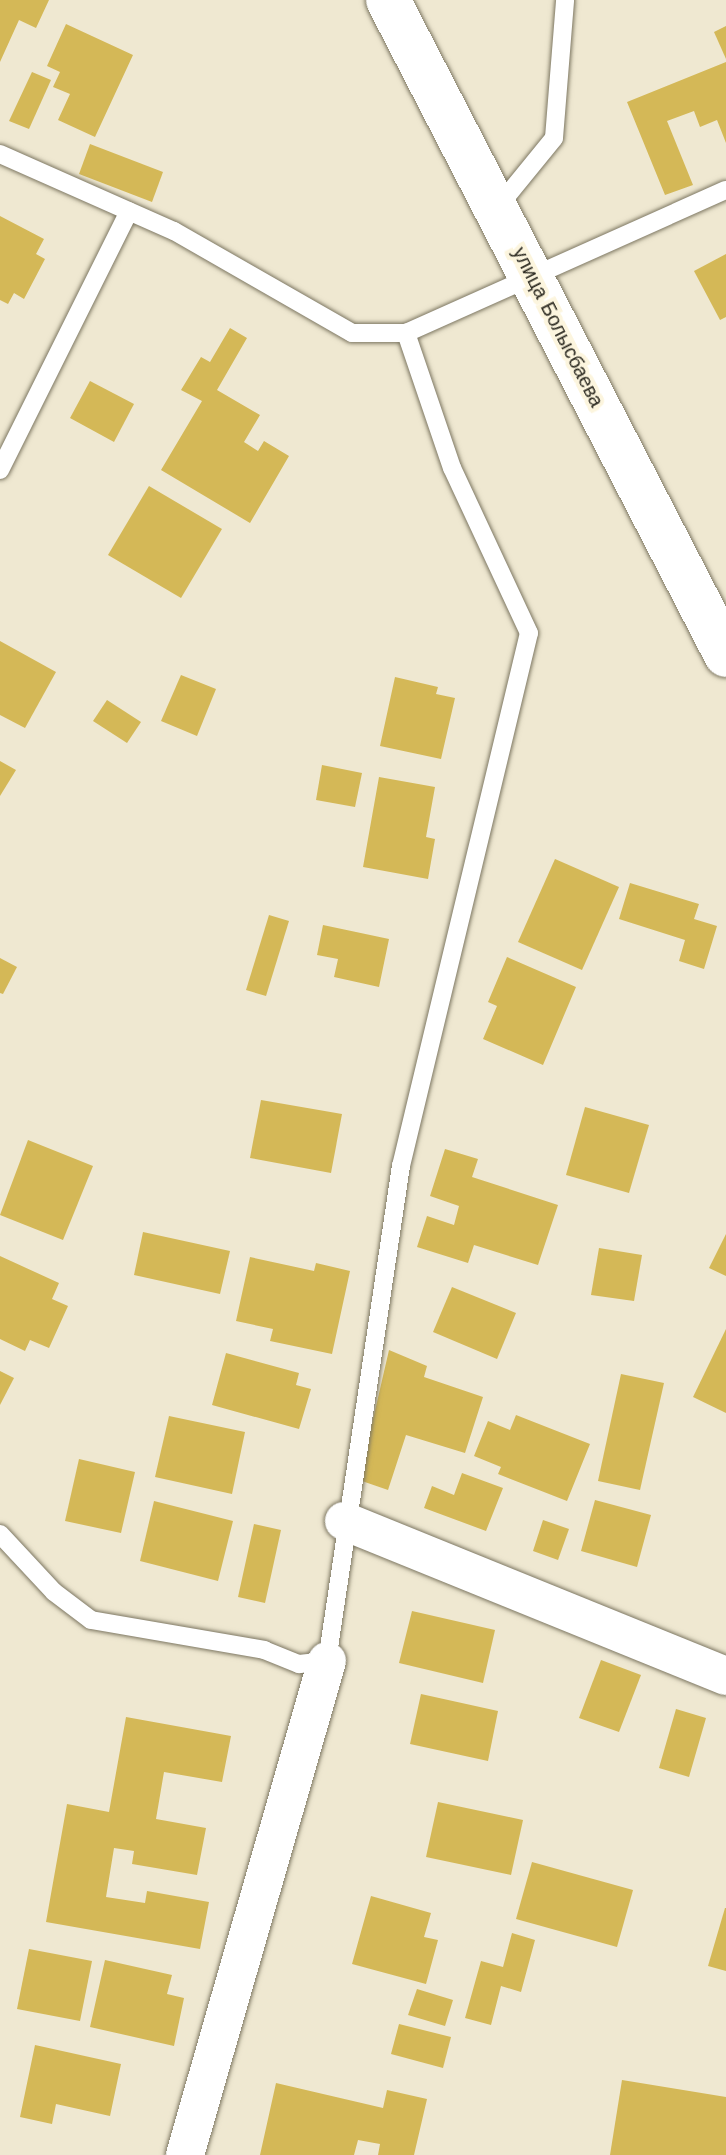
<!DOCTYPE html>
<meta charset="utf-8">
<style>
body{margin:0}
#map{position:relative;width:726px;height:2155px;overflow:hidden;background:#efe8d1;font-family:"Work Sans",sans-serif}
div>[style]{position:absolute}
.building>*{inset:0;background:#d4b857}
.roads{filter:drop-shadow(0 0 2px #7d7762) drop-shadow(0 0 2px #7d7762)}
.service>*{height:18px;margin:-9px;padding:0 9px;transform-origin:9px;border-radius:9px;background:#fff}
.minor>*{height:38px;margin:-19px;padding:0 19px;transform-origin:19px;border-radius:19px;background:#fff}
.tertiary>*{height:44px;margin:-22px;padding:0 22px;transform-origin:22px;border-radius:22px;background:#fff}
span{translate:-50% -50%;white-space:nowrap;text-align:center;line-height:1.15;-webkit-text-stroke:8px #fcf5de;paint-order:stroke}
.street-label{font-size:20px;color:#2c2a21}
</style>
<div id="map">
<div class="building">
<i style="clip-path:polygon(0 0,49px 0,36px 28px,19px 20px,0 62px)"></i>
<i style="clip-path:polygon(66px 24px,133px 55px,95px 137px,58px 120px,70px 94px,53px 87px,60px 72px,47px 66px)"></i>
<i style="clip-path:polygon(726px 26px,726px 59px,714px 32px)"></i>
<i style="clip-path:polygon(726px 62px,726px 143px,717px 120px,700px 127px,694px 111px,667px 121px,693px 185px,665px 195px,627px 102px)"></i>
<i style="clip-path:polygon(32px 72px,51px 80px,29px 129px,9px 121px)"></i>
<i style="clip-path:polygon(90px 144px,163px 172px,152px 202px,79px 174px)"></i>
<i style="clip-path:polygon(0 216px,44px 239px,36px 254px,45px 259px,24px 299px,14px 293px,8px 304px,0 300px)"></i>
<i style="clip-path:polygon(726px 254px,726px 317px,720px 320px,694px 271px)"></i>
<i style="clip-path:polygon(230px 328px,247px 338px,217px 390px,260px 415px,244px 442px,258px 451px,264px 441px,289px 456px,250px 523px,161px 470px,202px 401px,181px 390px,201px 357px,210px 362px)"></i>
<i style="clip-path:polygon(90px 381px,134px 404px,114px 442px,70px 418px)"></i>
<i style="clip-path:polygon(149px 486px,222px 529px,181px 598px,108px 555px)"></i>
<i style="clip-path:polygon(0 641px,56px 672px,25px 728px,0 715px)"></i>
<i style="clip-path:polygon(181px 675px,216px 689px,197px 736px,161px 721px)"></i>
<i style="clip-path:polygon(395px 677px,438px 687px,436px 694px,455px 698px,441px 759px,380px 746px)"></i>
<i style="clip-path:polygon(107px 700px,141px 722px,127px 743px,93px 721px)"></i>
<i style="clip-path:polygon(0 761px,16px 770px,0 796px)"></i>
<i style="clip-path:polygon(322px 765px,362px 773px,355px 807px,316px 800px)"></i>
<i style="clip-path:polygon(379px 777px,435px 787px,426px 837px,435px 839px,428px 879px,363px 867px)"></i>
<i style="clip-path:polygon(555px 859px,619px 887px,582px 970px,518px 942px)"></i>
<i style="clip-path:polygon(630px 883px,699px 904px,694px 919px,717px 926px,704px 969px,679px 961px,685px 940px,619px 919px)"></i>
<i style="clip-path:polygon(269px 915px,289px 921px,266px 996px,246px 990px)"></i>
<i style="clip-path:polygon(323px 925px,389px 939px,379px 987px,334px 977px,338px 959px,317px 955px)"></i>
<i style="clip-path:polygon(507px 957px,576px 987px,543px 1065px,483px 1039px,497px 1006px,488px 1002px)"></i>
<i style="clip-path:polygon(0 958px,17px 967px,3px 994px,0 993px)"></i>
<i style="clip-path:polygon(261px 1100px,342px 1114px,331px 1173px,250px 1158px)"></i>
<i style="clip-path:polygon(585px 1107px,649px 1125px,629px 1193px,566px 1175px)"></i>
<i style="clip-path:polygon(28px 1140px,93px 1166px,63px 1240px,0 1215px)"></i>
<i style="clip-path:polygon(445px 1149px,478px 1159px,472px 1177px,558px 1205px,538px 1265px,474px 1245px,468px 1263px,417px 1247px,427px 1216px,454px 1225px,459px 1206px,430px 1196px)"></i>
<i style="clip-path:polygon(143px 1232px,230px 1251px,220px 1294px,134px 1275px)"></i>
<i style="clip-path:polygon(726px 1234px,726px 1276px,709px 1268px)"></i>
<i style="clip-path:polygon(599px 1248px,642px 1255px,634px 1301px,591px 1295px)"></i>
<i style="clip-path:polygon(0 1256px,59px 1283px,52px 1299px,68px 1306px,49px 1348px,30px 1340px,25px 1351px,0 1339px)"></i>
<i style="clip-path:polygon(250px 1257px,314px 1271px,316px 1263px,350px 1271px,332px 1354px,270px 1341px,273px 1329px,236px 1321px)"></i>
<i style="clip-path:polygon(452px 1287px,516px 1313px,497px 1359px,433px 1332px)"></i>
<i style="clip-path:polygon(726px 1329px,726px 1413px,693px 1397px)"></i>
<i style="clip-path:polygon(389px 1350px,427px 1366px,424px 1377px,483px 1397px,465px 1453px,406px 1435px,388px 1490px,359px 1480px)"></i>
<i style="clip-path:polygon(226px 1353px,299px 1373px,296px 1385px,311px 1389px,299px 1429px,212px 1405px)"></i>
<i style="clip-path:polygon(0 1371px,14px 1378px,0 1405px)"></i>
<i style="clip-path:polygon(621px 1374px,664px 1383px,640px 1490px,598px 1481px)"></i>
<i style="clip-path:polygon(516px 1415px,590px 1444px,567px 1501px,498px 1474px,501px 1467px,474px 1456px,488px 1421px,510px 1430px)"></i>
<i style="clip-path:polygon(169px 1416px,245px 1432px,232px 1494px,155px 1477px)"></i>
<i style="clip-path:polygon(79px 1459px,135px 1472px,121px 1533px,65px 1521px)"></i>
<i style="clip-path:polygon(462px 1473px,503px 1488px,486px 1531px,424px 1508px,432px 1486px,454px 1495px)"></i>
<i style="clip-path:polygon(595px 1500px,651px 1515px,637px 1567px,581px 1551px)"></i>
<i style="clip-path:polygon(154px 1501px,233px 1521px,218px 1581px,140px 1561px)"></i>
<i style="clip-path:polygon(543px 1520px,569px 1529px,558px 1560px,533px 1551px)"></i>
<i style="clip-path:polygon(254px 1524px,281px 1530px,265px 1603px,238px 1597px)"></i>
<i style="clip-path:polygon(412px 1611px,495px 1630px,483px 1683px,399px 1663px)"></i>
<i style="clip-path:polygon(601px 1660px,641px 1675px,619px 1732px,579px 1718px)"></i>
<i style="clip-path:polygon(421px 1694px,498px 1711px,488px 1761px,410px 1744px)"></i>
<i style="clip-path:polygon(676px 1709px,706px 1718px,689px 1777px,659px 1768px)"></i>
<i style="clip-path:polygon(126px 1717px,231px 1736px,222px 1782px,164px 1772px,156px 1819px,206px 1828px,197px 1875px,132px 1864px,134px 1851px,114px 1848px,106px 1897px,145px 1903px,147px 1891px,209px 1902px,200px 1949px,46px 1922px,67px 1804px,109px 1812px)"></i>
<i style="clip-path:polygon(438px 1802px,523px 1820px,511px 1875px,426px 1857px)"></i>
<i style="clip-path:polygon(532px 1862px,633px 1890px,617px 1947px,516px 1919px)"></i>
<i style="clip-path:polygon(371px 1896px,431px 1913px,424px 1937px,438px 1940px,426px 1984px,352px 1964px)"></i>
<i style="clip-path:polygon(725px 1908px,726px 1908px,726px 1971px,708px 1966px)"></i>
<i style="clip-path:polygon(512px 1933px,535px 1940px,521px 1992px,501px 1986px,491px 2025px,465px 2018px,481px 1961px,503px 1967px)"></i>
<i style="clip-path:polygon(29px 1949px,92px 1961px,80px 2021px,17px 2009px)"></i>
<i style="clip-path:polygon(105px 1960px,172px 1975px,167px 1994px,184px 1998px,174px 2046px,90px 2027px)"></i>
<i style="clip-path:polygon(417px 1989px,453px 2000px,445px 2026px,408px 2015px)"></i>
<i style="clip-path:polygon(399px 2024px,451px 2037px,443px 2068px,391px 2054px)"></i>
<i style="clip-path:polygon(35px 2045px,121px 2064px,110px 2116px,56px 2104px,52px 2124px,20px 2117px)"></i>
<i style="clip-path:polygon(622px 2080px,726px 2097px,726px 2155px,610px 2155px)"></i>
<i style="clip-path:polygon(276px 2083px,383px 2108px,387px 2090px,427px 2099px,414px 2155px,378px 2155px,380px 2144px,358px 2140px,354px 2155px,260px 2155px)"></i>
</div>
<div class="roads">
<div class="service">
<i style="left:0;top:154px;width:190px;rotate:23.9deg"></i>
<i style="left:174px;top:231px;width:205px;rotate:29.8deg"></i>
<i style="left:352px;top:333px;width:54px"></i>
<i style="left:406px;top:333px;width:350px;rotate:-24.1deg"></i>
<i style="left:497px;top:208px;width:90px;rotate:-50.8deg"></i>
<i style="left:554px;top:138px;width:138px;rotate:-85.4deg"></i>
<i style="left:0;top:470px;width:289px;rotate:-63.5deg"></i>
<i style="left:0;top:1534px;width:79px;rotate:47deg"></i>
<i style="left:54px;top:1592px;width:46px;rotate:37.1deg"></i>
<i style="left:91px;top:1620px;width:176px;rotate:9.8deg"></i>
<i style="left:264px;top:1650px;width:38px;rotate:22deg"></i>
<i style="left:299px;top:1664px;width:28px;rotate:-6deg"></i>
<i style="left:327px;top:1661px;width:501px;rotate:-81.5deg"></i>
<i style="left:401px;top:1166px;width:548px;rotate:-76.5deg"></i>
<i style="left:529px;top:633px;width:182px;rotate:-115deg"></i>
<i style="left:452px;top:468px;width:143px;rotate:-108.8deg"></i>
</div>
<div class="minor">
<i style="left:344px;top:1521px;width:412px;rotate:22.1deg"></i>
<i style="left:185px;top:2155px;width:514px;rotate:-73.96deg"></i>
</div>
<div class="tertiary">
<i style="left:388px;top:0;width:737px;rotate:62.7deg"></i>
</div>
</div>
<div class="street-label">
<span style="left:558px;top:327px;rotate:63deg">улица Болысбаева</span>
</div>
</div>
